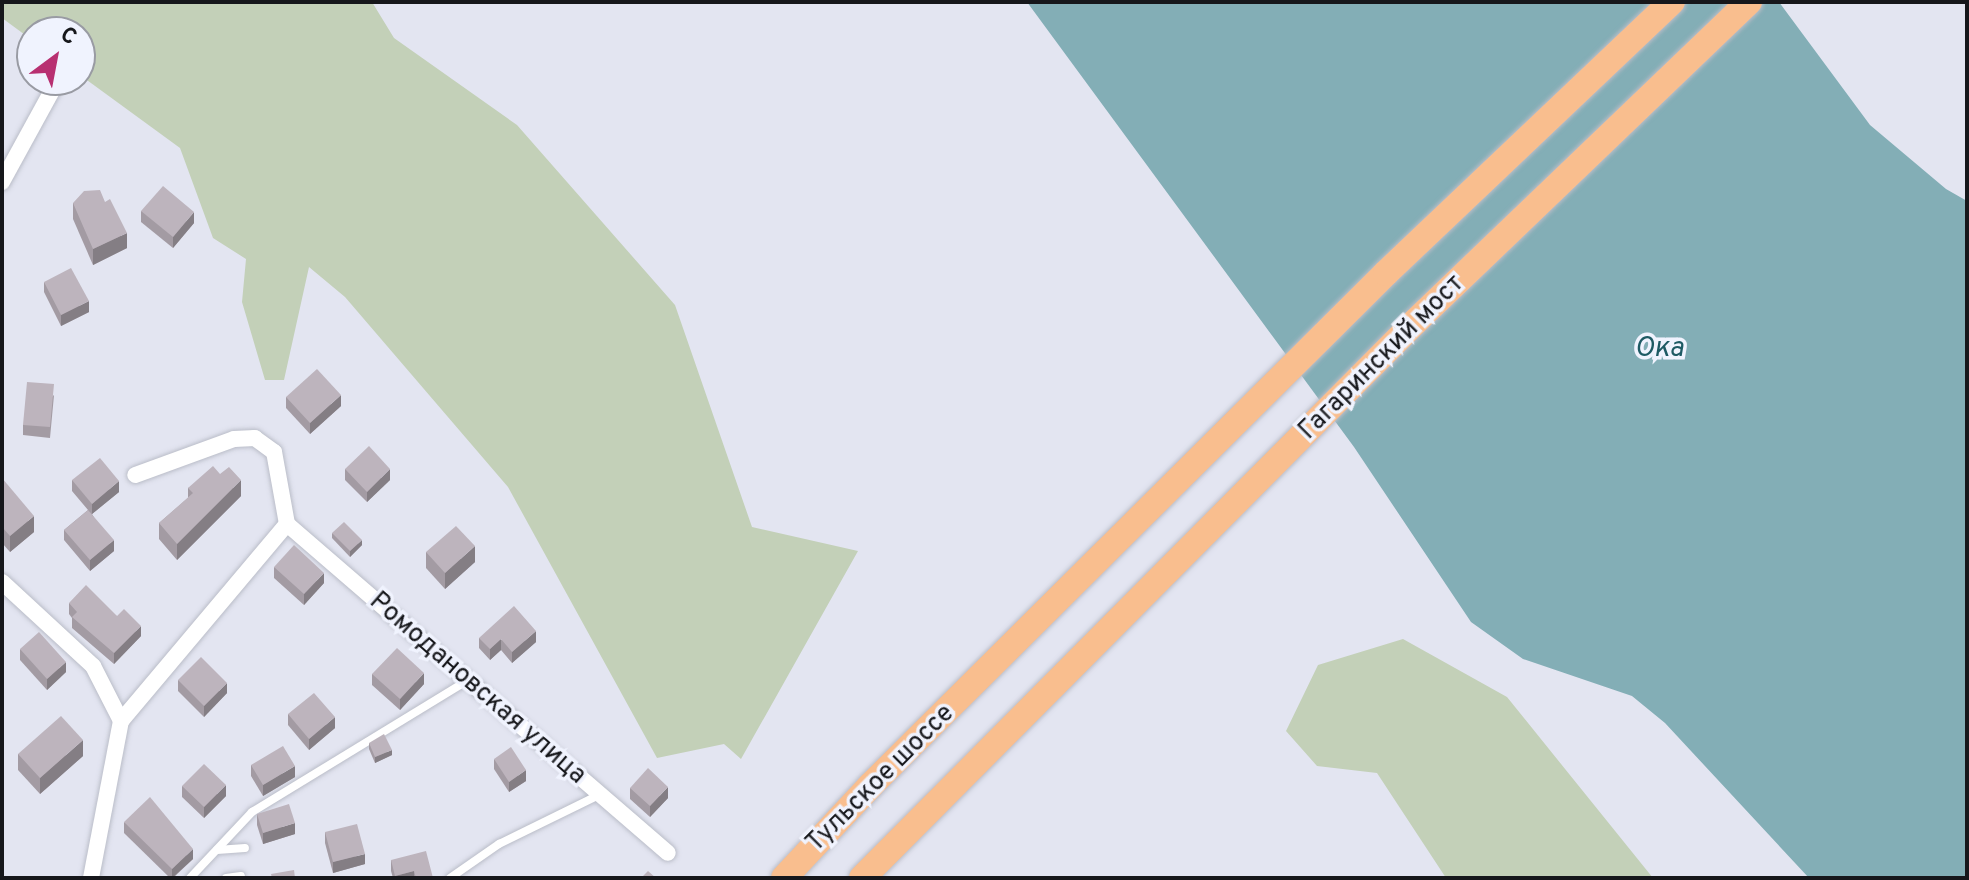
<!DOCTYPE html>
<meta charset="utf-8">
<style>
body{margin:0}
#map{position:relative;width:1969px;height:880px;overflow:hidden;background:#e3e5f1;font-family:Overpass,sans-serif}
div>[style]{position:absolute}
.green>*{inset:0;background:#c3d0b8}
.water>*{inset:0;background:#83aeb6}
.roads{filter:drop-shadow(0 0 2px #babdc8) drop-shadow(0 0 2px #babdc8)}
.lane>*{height:8px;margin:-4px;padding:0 4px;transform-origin:4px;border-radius:4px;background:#fff}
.street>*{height:16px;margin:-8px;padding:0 8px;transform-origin:8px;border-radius:8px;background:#fff}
.primary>*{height:26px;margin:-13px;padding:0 13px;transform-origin:13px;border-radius:13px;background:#f9be8e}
.wall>*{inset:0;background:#a39ba3}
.shaded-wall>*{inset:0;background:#847e84}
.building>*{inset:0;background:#bdb4bd}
span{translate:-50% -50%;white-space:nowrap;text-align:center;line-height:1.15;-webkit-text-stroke:7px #f0f3fe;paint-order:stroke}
.street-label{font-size:26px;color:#16171b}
.water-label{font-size:28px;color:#1e5a64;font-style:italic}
.frame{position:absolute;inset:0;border:4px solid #16171b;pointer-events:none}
.north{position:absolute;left:16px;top:16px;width:80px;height:80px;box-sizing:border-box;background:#f0f3fe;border:2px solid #999ba3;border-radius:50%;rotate:32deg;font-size:22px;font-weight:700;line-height:32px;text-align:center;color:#16171b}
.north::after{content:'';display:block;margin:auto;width:28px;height:36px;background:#b83071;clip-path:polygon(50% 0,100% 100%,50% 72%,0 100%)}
</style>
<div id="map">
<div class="green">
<i style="clip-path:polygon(2px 2px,372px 2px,394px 38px,517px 125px,675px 305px,752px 527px,858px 551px,741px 759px,724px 744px,657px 758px,508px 487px,345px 297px,309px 267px,284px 380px,265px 380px,242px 302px,246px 259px,213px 238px,180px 148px,80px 75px,80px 32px,32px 32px,32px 40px,2px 18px)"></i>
<i style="clip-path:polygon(1403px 639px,1507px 697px,1653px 878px,1446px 878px,1377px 773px,1317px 766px,1286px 731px,1318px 665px)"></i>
</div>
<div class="water">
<i style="clip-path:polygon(1027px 2px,1779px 2px,1870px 125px,1946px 189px,1967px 201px,1967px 878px,1809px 878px,1665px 723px,1632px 696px,1523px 659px,1471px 622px,1354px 447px)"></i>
</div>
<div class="roads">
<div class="lane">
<i style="left:217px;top:850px;width:28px;rotate:-4deg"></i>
<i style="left:190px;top:878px;width:91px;rotate:-46.8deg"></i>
<i style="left:252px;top:812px;width:252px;rotate:-31.4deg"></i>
<i style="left:226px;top:878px;width:15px;rotate:-8deg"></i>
<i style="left:450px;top:878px;width:60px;rotate:-34.8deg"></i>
<i style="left:499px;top:844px;width:111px;rotate:-26.1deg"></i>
</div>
<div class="street">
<i style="left:2px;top:182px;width:111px;rotate:-61.3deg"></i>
<i style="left:287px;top:524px;width:503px;rotate:40.81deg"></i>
<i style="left:2px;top:582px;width:124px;rotate:42.7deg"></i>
<i style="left:93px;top:666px;width:62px;rotate:63deg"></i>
<i style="left:121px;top:721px;width:258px;rotate:-49.9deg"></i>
<i style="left:287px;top:524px;width:73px;rotate:-100.2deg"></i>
<i style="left:274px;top:452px;width:24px;rotate:-144deg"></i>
<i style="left:255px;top:438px;width:21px;rotate:177deg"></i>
<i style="left:234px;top:439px;width:105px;rotate:160deg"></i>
<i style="left:91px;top:878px;width:160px;rotate:-79.2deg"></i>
</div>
<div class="primary">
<i style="left:784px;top:878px;width:126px;rotate:-46.9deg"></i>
<i style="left:870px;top:786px;width:728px;rotate:-44.83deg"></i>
<i style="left:1386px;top:273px;width:394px;rotate:-43.5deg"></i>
<i style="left:862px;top:878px;width:784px;rotate:-45.15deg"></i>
<i style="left:1415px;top:322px;width:463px;rotate:-43.8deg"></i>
</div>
</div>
<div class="wall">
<i style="clip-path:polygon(105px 202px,127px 248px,93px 265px,73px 219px,73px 203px)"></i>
<i style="clip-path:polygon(141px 211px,194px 223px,173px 248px,141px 222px)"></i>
<i style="clip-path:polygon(44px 282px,89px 312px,61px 326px,44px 292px)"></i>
<i style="clip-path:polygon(54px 395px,50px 438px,23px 435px,23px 425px)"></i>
<i style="clip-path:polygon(286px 397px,341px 406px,310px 434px,286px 408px)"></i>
<i style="clip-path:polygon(345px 469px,390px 480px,367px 502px,345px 480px)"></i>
<i style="clip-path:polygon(220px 474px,241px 496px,177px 560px,159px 539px,159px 523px,188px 498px,188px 488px)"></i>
<i style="clip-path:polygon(2px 478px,34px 532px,10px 552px,2px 543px)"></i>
<i style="clip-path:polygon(72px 480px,119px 492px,92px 514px,114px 551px,90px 571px,64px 540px,64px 530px,88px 510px,72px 491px)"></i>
<i style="clip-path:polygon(332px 533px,362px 545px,350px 557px,332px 538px)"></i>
<i style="clip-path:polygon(426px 552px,475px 562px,445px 589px,426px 568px)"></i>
<i style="clip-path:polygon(274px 567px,324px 583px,304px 605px,274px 578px)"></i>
<i style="clip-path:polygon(69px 603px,117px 616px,141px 636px,114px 664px,72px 628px,72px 618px,69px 614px)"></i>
<i style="clip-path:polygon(479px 638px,536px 642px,512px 663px,501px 650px,490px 660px,479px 648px)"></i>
<i style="clip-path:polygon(20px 649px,66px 672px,47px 690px,20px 660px)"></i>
<i style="clip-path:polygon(372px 674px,424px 684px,400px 710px,372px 685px)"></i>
<i style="clip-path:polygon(178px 680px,227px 693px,204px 717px,178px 691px)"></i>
<i style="clip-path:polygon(288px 714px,335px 728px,309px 750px,288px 725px)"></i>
<i style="clip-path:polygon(369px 743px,392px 755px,375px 763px,369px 749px)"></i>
<i style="clip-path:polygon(18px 754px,83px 756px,40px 794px,18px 770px)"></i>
<i style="clip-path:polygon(494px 759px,526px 781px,509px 792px,494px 769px)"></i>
<i style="clip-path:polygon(251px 765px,295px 777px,263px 796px,251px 776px)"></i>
<i style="clip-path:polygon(182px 786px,226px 796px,204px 818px,182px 797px)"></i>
<i style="clip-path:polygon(630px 788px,668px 798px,650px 817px,630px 799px)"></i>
<i style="clip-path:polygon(257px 814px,295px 834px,263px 844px,257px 825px)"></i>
<i style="clip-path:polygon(124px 822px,193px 859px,173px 878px,170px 878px,124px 833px)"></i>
<i style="clip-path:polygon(325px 832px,365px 864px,333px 873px,325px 843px)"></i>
<i style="clip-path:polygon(391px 860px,433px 878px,393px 878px,391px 871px)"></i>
</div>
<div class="shaded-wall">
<i style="clip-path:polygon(194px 212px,194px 223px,173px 248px,173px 237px)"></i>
<i style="clip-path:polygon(127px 233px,127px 248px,93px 265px,93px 249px)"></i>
<i style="clip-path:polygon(89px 301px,89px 312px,61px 326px,61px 315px)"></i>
<i style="clip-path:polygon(341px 395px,341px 406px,310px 434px,310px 423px)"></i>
<i style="clip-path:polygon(390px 469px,390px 480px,367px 502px,367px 492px)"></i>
<i style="clip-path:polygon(241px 480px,241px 496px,177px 560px,177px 544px)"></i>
<i style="clip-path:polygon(119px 481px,119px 492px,92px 514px,92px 504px)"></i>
<i style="clip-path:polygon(34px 516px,34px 532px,10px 552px,10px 536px)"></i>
<i style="clip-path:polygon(114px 540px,114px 551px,90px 571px,90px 560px)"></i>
<i style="clip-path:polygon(362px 540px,362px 545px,350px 557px,350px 551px)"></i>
<i style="clip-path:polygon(475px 546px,475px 562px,445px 589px,445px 573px)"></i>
<i style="clip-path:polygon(324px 573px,324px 583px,304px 605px,304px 594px)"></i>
<i style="clip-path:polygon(141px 626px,141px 636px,114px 664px,114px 653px)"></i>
<i style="clip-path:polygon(536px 631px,536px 642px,512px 663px,512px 652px)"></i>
<i style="clip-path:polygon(501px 639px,501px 650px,490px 660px,490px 649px)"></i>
<i style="clip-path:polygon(66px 662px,66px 672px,47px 690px,47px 679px)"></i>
<i style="clip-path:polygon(424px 673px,424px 684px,400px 710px,400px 699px)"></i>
<i style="clip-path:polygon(227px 683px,227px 693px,204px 717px,204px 706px)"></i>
<i style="clip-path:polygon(335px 717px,335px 728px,309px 750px,309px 739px)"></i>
<i style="clip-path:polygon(83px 740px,83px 756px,40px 794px,40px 778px)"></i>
<i style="clip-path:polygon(392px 750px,392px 755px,375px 763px,375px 757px)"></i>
<i style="clip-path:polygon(295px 766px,295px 777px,263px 796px,263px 785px)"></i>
<i style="clip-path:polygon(526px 770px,526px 781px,509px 792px,509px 782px)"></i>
<i style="clip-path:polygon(226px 785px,226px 796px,204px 818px,204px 807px)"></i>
<i style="clip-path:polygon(668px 787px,668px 798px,650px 817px,650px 806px)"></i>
<i style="clip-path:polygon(295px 823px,295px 834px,263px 844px,263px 833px)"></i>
<i style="clip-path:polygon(193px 849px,193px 859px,172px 878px,172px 869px)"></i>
<i style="clip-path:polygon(365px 854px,365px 864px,333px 873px,333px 862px)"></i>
<i style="clip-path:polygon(414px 871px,414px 878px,395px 878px,395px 876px)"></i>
</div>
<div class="building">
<i style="clip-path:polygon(163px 186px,194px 212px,173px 237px,141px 211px)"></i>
<i style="clip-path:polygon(100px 190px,105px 202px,110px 199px,127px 233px,93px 249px,73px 203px,84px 191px)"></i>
<i style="clip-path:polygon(71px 268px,89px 301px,61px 315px,44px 282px)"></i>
<i style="clip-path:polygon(317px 369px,341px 395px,310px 423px,286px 397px)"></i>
<i style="clip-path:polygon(27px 382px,54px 384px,50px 427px,23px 425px)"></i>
<i style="clip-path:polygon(369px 446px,390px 469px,367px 492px,345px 469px)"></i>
<i style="clip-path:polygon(100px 458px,119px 481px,92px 504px,72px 480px)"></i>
<i style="clip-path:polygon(213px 466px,220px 474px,229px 467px,241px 480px,177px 544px,159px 523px,193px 493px,188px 488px)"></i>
<i style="clip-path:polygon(2px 478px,34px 516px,10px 536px,2px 527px)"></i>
<i style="clip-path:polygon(88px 510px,114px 540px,90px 560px,64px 530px)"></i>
<i style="clip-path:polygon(344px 522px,362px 540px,350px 551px,332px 533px)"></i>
<i style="clip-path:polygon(456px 526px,475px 546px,445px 573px,426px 552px)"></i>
<i style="clip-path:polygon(294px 545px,324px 573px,304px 594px,274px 567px)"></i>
<i style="clip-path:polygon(86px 585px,117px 616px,124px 609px,141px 626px,114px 653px,72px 617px,77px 612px,69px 603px)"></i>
<i style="clip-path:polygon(514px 606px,536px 631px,512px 652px,501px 639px,490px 649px,479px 638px)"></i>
<i style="clip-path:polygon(39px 632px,66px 662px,47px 679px,20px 649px)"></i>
<i style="clip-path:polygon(397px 648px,424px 673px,400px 699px,372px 674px)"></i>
<i style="clip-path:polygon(201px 657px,227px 683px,204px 706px,178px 680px)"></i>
<i style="clip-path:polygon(314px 693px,335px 717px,309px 739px,288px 714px)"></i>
<i style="clip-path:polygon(61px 716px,83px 740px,40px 778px,18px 754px)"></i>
<i style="clip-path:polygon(384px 734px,392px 750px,375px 757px,369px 743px)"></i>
<i style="clip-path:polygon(283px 746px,295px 766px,263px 785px,251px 765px)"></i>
<i style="clip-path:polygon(511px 747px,526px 770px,509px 782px,494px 759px)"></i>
<i style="clip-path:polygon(204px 764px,226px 785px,204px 807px,182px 786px)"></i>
<i style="clip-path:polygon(648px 768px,668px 787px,650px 806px,630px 788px)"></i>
<i style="clip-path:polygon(150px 797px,193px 849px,172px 869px,124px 822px)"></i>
<i style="clip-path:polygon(289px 804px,295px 823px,263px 833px,257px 814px)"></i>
<i style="clip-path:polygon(357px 824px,365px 854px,333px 862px,325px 832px)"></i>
<i style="clip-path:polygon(426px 851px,433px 878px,416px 878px,414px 871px,395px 876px,391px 860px)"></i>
<i style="clip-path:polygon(294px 870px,295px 878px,272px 878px,271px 874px)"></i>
<i style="clip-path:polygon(648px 871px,656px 878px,641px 878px)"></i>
</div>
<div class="street-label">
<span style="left:1382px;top:358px;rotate:-45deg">Гагаринский мост</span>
<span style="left:477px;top:689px;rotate:41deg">Ромодановская улица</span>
<span style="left:881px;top:779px;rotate:-45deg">Тульское шоссе</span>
</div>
<div class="water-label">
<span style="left:1659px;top:349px">Ока</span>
</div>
<div class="frame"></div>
<div class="north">С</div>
</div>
